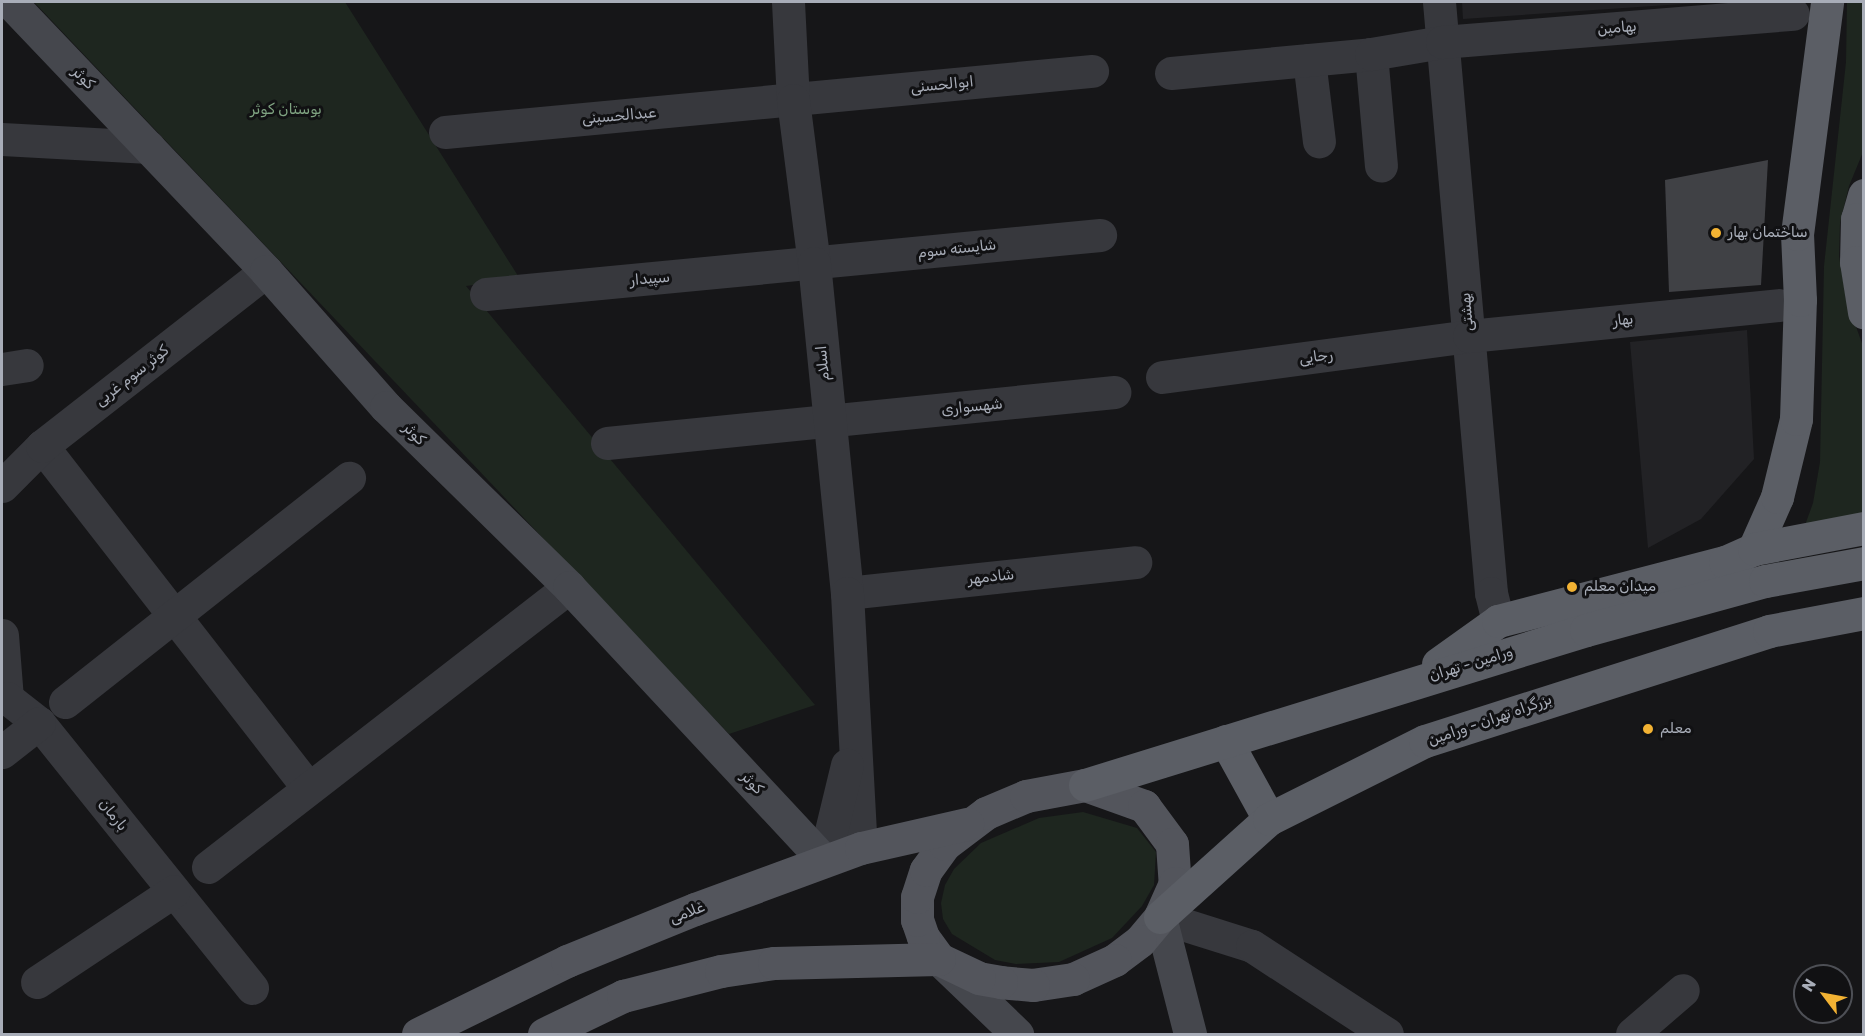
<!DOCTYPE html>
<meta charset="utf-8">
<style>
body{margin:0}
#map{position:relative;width:1865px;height:1036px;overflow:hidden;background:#161618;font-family:Rubik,Cairo,sans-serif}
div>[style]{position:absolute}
.built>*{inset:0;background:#222225}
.green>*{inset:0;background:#1e261f}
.building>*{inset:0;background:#404145}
.minor>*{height:33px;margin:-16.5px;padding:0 16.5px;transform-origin:16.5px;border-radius:16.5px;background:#37383d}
.tertiary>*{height:33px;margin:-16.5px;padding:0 16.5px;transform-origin:16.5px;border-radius:16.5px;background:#37383d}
.secondary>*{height:33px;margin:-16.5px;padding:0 16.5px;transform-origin:16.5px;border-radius:16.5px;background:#45474d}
.primary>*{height:33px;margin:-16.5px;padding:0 16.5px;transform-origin:16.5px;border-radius:16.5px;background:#53555c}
.trunk>*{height:33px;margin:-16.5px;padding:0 16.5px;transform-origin:16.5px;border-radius:16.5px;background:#5b5e65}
.dots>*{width:16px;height:16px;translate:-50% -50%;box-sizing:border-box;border:3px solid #111113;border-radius:50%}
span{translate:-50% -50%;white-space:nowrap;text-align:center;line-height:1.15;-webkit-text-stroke:6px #111113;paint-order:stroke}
.street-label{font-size:15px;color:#a8adb8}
.park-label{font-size:15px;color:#7fa381}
.poi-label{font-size:15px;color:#a8adb8}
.left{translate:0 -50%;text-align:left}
.frame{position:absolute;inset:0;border:3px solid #a8adb8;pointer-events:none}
.north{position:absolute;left:1793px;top:964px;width:60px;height:60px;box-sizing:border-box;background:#111113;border:2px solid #4d4f55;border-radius:50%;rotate:302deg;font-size:16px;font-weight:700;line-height:24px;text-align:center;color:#a8adb8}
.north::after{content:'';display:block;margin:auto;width:21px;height:27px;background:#f2b233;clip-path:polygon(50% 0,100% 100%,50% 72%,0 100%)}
</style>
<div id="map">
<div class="built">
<i style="clip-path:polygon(1462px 2px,1712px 2px,1463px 19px)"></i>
<i style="clip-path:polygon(1747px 330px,1754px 459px,1701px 519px,1648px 548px,1630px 342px)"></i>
</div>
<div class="green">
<i style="clip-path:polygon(34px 2px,345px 2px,520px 279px,466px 286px,815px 705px,729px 734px)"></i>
<i style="clip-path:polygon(1847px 2px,1863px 2px,1863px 152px,1849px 186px,1840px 223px,1839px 256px,1846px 299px,1863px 346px,1863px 515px,1804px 528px,1813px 503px,1820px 462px,1824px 266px,1846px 62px)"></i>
<i style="clip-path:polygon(1083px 812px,1137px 828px,1156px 852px,1154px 885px,1142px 906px,1112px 938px,1059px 962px,1016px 964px,995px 960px,952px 934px,943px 919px,941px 903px,945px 885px,954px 869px,981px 843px,1039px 818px)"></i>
</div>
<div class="building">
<i style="clip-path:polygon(1768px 160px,1761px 285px,1669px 292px,1665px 180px)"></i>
</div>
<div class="minor">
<i style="left:1439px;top:2px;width:593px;rotate:84.97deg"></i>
<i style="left:1491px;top:593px;width:29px;rotate:76deg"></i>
<i style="left:1371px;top:54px;width:112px;rotate:84.9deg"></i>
<i style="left:1309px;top:60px;width:82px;rotate:83deg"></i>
<i style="left:1171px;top:73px;width:201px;rotate:-5.4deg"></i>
<i style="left:1371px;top:54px;width:72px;rotate:-9.6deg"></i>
<i style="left:1442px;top:42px;width:352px;rotate:-4.6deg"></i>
<i style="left:445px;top:132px;width:650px;rotate:-5.39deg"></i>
<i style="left:2px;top:139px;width:147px;rotate:3.1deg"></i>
<i style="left:486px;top:294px;width:617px;rotate:-5.49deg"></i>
<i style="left:2px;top:369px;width:25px;rotate:-9deg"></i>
<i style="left:1162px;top:377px;width:310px;rotate:-7.6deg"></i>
<i style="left:1469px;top:336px;width:311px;rotate:-5.7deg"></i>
<i style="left:607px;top:443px;width:510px;rotate:-5.74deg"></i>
<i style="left:42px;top:446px;width:433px;rotate:52.1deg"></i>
<i style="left:2px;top:486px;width:57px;rotate:-45deg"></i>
<i style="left:42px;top:446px;width:284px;rotate:-38deg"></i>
<i style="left:847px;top:593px;width:290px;rotate:-6.1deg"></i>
<i style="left:2px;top:635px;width:63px;rotate:85.5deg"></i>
<i style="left:7px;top:698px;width:41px;rotate:38deg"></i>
<i style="left:39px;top:723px;width:340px;rotate:51.2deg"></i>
<i style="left:65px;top:702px;width:362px;rotate:-38.3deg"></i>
<i style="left:2px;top:752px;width:47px;rotate:-38.1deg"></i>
<i style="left:208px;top:867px;width:457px;rotate:-37.8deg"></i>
<i style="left:1160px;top:917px;width:96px;rotate:17.5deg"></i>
<i style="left:1252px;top:946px;width:161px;rotate:33.1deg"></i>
<i style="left:37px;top:982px;width:164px;rotate:-33.6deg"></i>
<i style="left:1632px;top:1034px;width:67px;rotate:-40.8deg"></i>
</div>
<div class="tertiary">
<i style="left:788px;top:2px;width:98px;rotate:87.1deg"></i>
<i style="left:793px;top:100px;width:164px;rotate:82.7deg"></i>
<i style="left:814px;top:263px;width:332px;rotate:84.3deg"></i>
<i style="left:847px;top:593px;width:255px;rotate:86.9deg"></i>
<i style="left:824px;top:860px;width:98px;rotate:-76.4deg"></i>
</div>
<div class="secondary">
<i style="left:10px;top:2px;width:371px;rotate:46.4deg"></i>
<i style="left:266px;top:271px;width:181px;rotate:48.6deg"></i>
<i style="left:386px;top:407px;width:257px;rotate:44.5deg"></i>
<i style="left:569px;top:587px;width:374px;rotate:47deg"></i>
<i style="left:1160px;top:917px;width:121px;rotate:75.6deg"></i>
<i style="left:943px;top:963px;width:103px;rotate:43.8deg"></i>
</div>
<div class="primary">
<i style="left:1085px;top:785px;width:63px;rotate:19.6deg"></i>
<i style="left:1144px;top:806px;width:47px;rotate:53.6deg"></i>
<i style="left:1172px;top:844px;width:39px;rotate:86deg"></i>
<i style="left:1175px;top:883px;width:37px;rotate:114deg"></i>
<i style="left:1160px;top:917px;width:31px;rotate:130deg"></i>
<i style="left:1140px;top:941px;width:31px;rotate:143deg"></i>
<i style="left:1115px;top:960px;width:46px;rotate:155.7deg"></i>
<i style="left:1073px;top:979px;width:40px;rotate:171.5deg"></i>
<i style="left:1033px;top:985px;width:32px;rotate:-175deg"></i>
<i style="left:1001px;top:982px;width:22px;rotate:-170deg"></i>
<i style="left:979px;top:978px;width:44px;rotate:-154.6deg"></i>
<i style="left:939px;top:959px;width:27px;rotate:-126deg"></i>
<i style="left:923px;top:937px;width:18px;rotate:-109deg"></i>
<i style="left:917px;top:920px;width:23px;rotate:-90deg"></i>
<i style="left:917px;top:897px;width:28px;rotate:-72deg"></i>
<i style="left:926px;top:870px;width:32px;rotate:-54deg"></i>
<i style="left:945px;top:844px;width:51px;rotate:-37.1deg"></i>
<i style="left:986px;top:813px;width:43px;rotate:-23deg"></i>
<i style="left:1026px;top:796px;width:60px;rotate:-10.6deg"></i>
<i style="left:418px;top:1034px;width:166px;rotate:-26.1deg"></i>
<i style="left:567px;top:961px;width:138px;rotate:-22.1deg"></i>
<i style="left:695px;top:909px;width:177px;rotate:-20.2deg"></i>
<i style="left:861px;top:848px;width:109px;rotate:-12.8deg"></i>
<i style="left:544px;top:1034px;width:88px;rotate:-25.7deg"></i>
<i style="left:623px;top:996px;width:101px;rotate:-14.3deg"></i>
<i style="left:721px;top:971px;width:54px;rotate:-8.6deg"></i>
<i style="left:774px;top:963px;width:165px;rotate:-1.4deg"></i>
</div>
<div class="trunk">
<i style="left:1864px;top:195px;width:25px;rotate:106deg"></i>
<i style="left:1857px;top:219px;width:43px;rotate:91.3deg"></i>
<i style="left:1856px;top:262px;width:51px;rotate:80.9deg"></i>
<i style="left:1754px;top:549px;width:57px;rotate:-66.1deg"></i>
<i style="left:1777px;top:497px;width:80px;rotate:-76.3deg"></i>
<i style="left:1796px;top:419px;width:119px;rotate:-88.1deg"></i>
<i style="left:1800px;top:300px;width:66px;rotate:-92.6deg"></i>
<i style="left:1797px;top:234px;width:234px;rotate:-82.6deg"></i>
<i style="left:1438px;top:664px;width:74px;rotate:-35.6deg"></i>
<i style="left:1498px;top:621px;width:235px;rotate:-14.6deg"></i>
<i style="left:1725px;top:562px;width:32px;rotate:-24deg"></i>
<i style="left:1754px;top:549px;width:112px;rotate:-10.8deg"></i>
<i style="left:1226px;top:741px;width:89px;rotate:61.1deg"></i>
<i style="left:1085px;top:785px;width:524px;rotate:-17.19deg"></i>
<i style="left:1586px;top:630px;width:186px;rotate:-15.3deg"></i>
<i style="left:1765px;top:581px;width:101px;rotate:-10.3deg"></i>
<i style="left:1160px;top:917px;width:147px;rotate:-42deg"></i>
<i style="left:1269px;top:819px;width:174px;rotate:-26.6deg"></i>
<i style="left:1425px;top:741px;width:361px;rotate:-17.7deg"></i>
<i style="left:1769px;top:631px;width:97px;rotate:-10.7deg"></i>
</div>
<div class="dots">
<i style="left:1716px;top:233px;background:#f2b233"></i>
<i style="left:1572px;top:587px;background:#f2b233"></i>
<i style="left:1648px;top:729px;background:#f2b233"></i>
</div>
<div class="street-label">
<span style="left:1617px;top:28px;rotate:-5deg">بهامین</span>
<span style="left:83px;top:78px;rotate:46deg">کوثر</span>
<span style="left:942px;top:85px;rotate:-6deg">ابوالحسنی</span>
<span style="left:619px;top:116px;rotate:-5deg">عبدالحسینی</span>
<span style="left:957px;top:249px;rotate:-6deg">شایسته سوم</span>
<span style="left:650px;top:279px;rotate:-5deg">سپیدار</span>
<span style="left:1467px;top:312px;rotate:-95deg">بهشتی</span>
<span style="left:1623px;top:320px;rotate:-6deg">بهار</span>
<span style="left:1316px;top:357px;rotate:-8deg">رجایی</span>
<span style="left:823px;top:363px;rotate:-95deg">اسلام</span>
<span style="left:132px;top:376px;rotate:-38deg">کوثر سوم غربی</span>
<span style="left:972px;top:407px;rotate:-6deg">شهسواری</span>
<span style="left:414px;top:434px;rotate:45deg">کوثر</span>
<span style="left:991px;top:577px;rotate:-6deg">شادمهر</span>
<span style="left:1471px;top:664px;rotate:-17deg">ورامین - تهران</span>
<span style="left:1490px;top:720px;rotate:-19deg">بزرگراه تهران - ورامین</span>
<span style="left:752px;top:783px;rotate:47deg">کوثر</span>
<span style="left:113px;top:815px;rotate:51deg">بارمان</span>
<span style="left:687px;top:913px;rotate:-21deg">غلامی</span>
</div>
<div class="park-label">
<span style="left:286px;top:110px">بوستان کوثر</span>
</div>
<div class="poi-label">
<span class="left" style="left:1728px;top:233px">ساختمان بهار</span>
<span class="left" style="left:1584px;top:587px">میدان معلم</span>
<span class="left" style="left:1660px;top:729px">معلم</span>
</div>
<div class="frame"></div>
<div class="north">N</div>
</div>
